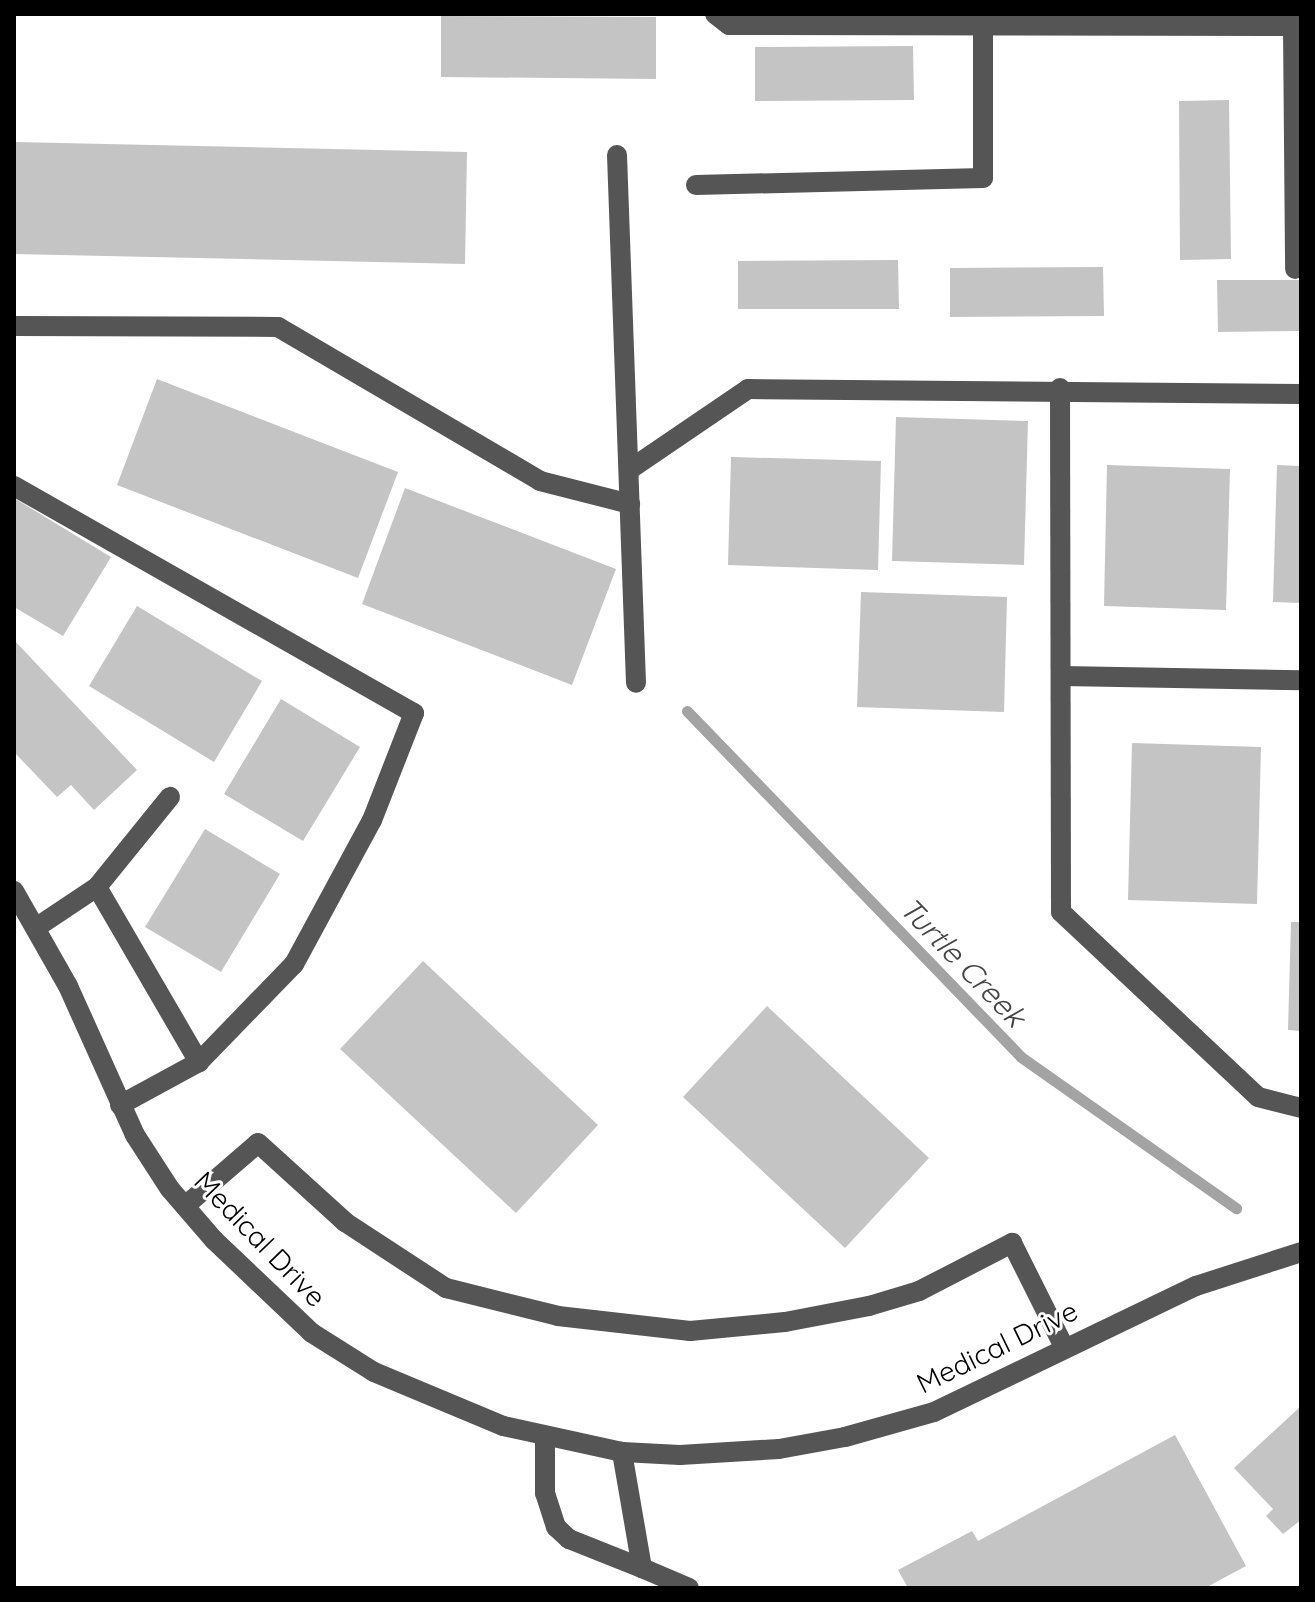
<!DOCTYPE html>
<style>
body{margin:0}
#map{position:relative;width:1315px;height:1602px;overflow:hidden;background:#fff;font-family:Quicksand,sans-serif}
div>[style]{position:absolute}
.stream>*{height:11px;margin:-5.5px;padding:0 5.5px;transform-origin:5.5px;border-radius:5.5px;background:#a3a3a3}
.building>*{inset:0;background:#c4c4c4}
.minor>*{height:20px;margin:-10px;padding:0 10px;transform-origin:10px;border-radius:10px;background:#555}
span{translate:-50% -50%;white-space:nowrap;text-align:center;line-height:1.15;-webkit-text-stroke:6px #fff;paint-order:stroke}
.street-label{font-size:28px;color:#000}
.water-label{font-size:30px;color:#444;font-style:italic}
.frame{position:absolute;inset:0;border:16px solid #000;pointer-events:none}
</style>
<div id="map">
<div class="stream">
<i style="left:687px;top:711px;width:481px;rotate:46deg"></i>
<i style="left:1021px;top:1057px;width:263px;rotate:35.1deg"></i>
</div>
<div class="building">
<i style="clip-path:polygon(441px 16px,656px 17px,656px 79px,441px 77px)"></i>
<i style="clip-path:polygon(913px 46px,914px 100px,755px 101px,755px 47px)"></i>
<i style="clip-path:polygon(1229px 100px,1231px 259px,1180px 260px,1179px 101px)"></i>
<i style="clip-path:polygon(14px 142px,467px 152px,465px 264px,14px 254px)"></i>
<i style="clip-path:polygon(898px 260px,899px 309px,738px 309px,738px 261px)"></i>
<i style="clip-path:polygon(1103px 267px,1104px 316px,950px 317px,950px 268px)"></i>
<i style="clip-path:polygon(1217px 280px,1301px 280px,1301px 331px,1218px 332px)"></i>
<i style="clip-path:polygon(157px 379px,398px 472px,358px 578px,117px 485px)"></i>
<i style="clip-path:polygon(896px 417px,1028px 421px,1024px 565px,892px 561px)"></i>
<i style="clip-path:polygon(731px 457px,881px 461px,878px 570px,728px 565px)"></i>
<i style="clip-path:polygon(1107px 465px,1230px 469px,1226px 610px,1104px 606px)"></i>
<i style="clip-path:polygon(1277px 465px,1301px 466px,1301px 603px,1273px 602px)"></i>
<i style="clip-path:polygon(405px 488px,616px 569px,572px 685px,362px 604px)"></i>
<i style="clip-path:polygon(14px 498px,111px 557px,63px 636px,14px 607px)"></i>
<i style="clip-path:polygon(861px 592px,1007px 597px,1004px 712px,857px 707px)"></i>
<i style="clip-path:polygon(137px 606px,262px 681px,214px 762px,89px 686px)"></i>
<i style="clip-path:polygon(14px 640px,137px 770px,94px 810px,71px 785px,57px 797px,14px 752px)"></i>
<i style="clip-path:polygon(281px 699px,360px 747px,303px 841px,224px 794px)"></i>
<i style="clip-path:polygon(1132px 743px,1261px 747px,1257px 904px,1128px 900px)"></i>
<i style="clip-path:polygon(205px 829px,280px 874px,221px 972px,145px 927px)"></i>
<i style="clip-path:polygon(1291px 922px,1301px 922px,1301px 1031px,1288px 1030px)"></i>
<i style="clip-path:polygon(423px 961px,598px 1125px,516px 1213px,340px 1049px)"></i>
<i style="clip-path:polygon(767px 1006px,929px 1158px,845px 1248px,683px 1097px)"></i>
<i style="clip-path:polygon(1301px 1406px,1301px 1520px,1283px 1534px,1266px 1516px,1273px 1509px,1234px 1468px)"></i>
<i style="clip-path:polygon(1175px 1435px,1246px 1566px,1205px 1588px,908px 1588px,898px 1570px,972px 1531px,978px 1541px)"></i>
</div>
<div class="minor">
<i style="left:715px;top:14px;width:18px;rotate:38deg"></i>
<i style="left:729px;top:25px;width:572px;rotate:0.1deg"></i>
<i style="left:1293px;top:27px;width:242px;rotate:89.5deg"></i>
<i style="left:617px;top:155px;width:528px;rotate:87.94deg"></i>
<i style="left:696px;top:185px;width:287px;rotate:-1.4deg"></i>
<i style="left:983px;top:178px;width:151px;rotate:-90deg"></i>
<i style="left:14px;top:326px;width:264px;rotate:0.2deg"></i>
<i style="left:278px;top:327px;width:304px;rotate:30.4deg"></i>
<i style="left:540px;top:481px;width:93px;rotate:14.3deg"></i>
<i style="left:1060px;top:388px;width:524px;rotate:89.89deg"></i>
<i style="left:1061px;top:912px;width:270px;rotate:43.2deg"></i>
<i style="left:1258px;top:1097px;width:44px;rotate:14.3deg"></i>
<i style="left:629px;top:470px;width:144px;rotate:-34.2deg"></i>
<i style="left:748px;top:389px;width:553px;rotate:0.52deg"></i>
<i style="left:14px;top:486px;width:460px;rotate:29.6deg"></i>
<i style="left:414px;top:713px;width:115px;rotate:111.4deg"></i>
<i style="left:372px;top:820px;width:164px;rotate:118.4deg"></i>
<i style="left:294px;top:964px;width:136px;rotate:134.1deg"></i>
<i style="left:199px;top:1062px;width:90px;rotate:151.4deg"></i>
<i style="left:1062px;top:676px;width:239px;rotate:1deg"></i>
<i style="left:97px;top:887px;width:203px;rotate:59.8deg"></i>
<i style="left:14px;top:891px;width:109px;rotate:60.4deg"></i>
<i style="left:68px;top:986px;width:163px;rotate:65.8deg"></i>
<i style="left:135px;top:1135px;width:64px;rotate:57.1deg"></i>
<i style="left:170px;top:1189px;width:67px;rotate:49.2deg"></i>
<i style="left:214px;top:1240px;width:135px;rotate:43.5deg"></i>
<i style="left:312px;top:1333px;width:73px;rotate:32.2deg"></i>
<i style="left:374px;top:1372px;width:140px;rotate:22.7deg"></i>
<i style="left:503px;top:1426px;width:122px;rotate:12.3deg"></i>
<i style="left:622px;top:1452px;width:58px;rotate:3deg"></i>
<i style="left:680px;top:1455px;width:99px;rotate:-3.5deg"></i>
<i style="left:779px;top:1449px;width:67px;rotate:-10.3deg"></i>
<i style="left:845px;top:1437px;width:92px;rotate:-15.7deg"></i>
<i style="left:934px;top:1412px;width:291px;rotate:-25.7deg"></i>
<i style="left:1196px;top:1286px;width:110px;rotate:-17.9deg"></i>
<i style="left:37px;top:927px;width:72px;rotate:-33.7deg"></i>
<i style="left:97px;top:887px;width:116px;rotate:-51deg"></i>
<i style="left:185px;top:1206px;width:96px;rotate:-40.8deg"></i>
<i style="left:258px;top:1143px;width:118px;rotate:42.2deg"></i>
<i style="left:345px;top:1222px;width:121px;rotate:33.2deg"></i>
<i style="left:446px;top:1288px;width:115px;rotate:14deg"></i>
<i style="left:558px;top:1316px;width:133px;rotate:6.5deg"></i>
<i style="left:690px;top:1331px;width:95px;rotate:-5.4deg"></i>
<i style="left:785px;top:1322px;width:86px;rotate:-10.8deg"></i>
<i style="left:869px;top:1306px;width:52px;rotate:-16.7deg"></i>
<i style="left:919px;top:1291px;width:105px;rotate:-27.3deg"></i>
<i style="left:1012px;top:1243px;width:114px;rotate:63.4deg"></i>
<i style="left:545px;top:1436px;width:57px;rotate:90deg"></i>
<i style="left:545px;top:1493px;width:36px;rotate:72deg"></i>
<i style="left:556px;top:1527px;width:18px;rotate:43deg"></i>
<i style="left:569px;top:1539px;width:79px;rotate:21.7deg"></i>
<i style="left:642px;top:1568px;width:118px;rotate:-99.8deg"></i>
<i style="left:642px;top:1568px;width:51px;rotate:23.1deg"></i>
</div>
<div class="street-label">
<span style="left:260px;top:1239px;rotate:46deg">Medical Drive</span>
<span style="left:997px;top:1347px;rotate:-26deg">Medical Drive</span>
</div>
<div class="water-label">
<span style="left:963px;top:962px;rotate:46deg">Turtle Creek</span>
</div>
<div class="frame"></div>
</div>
